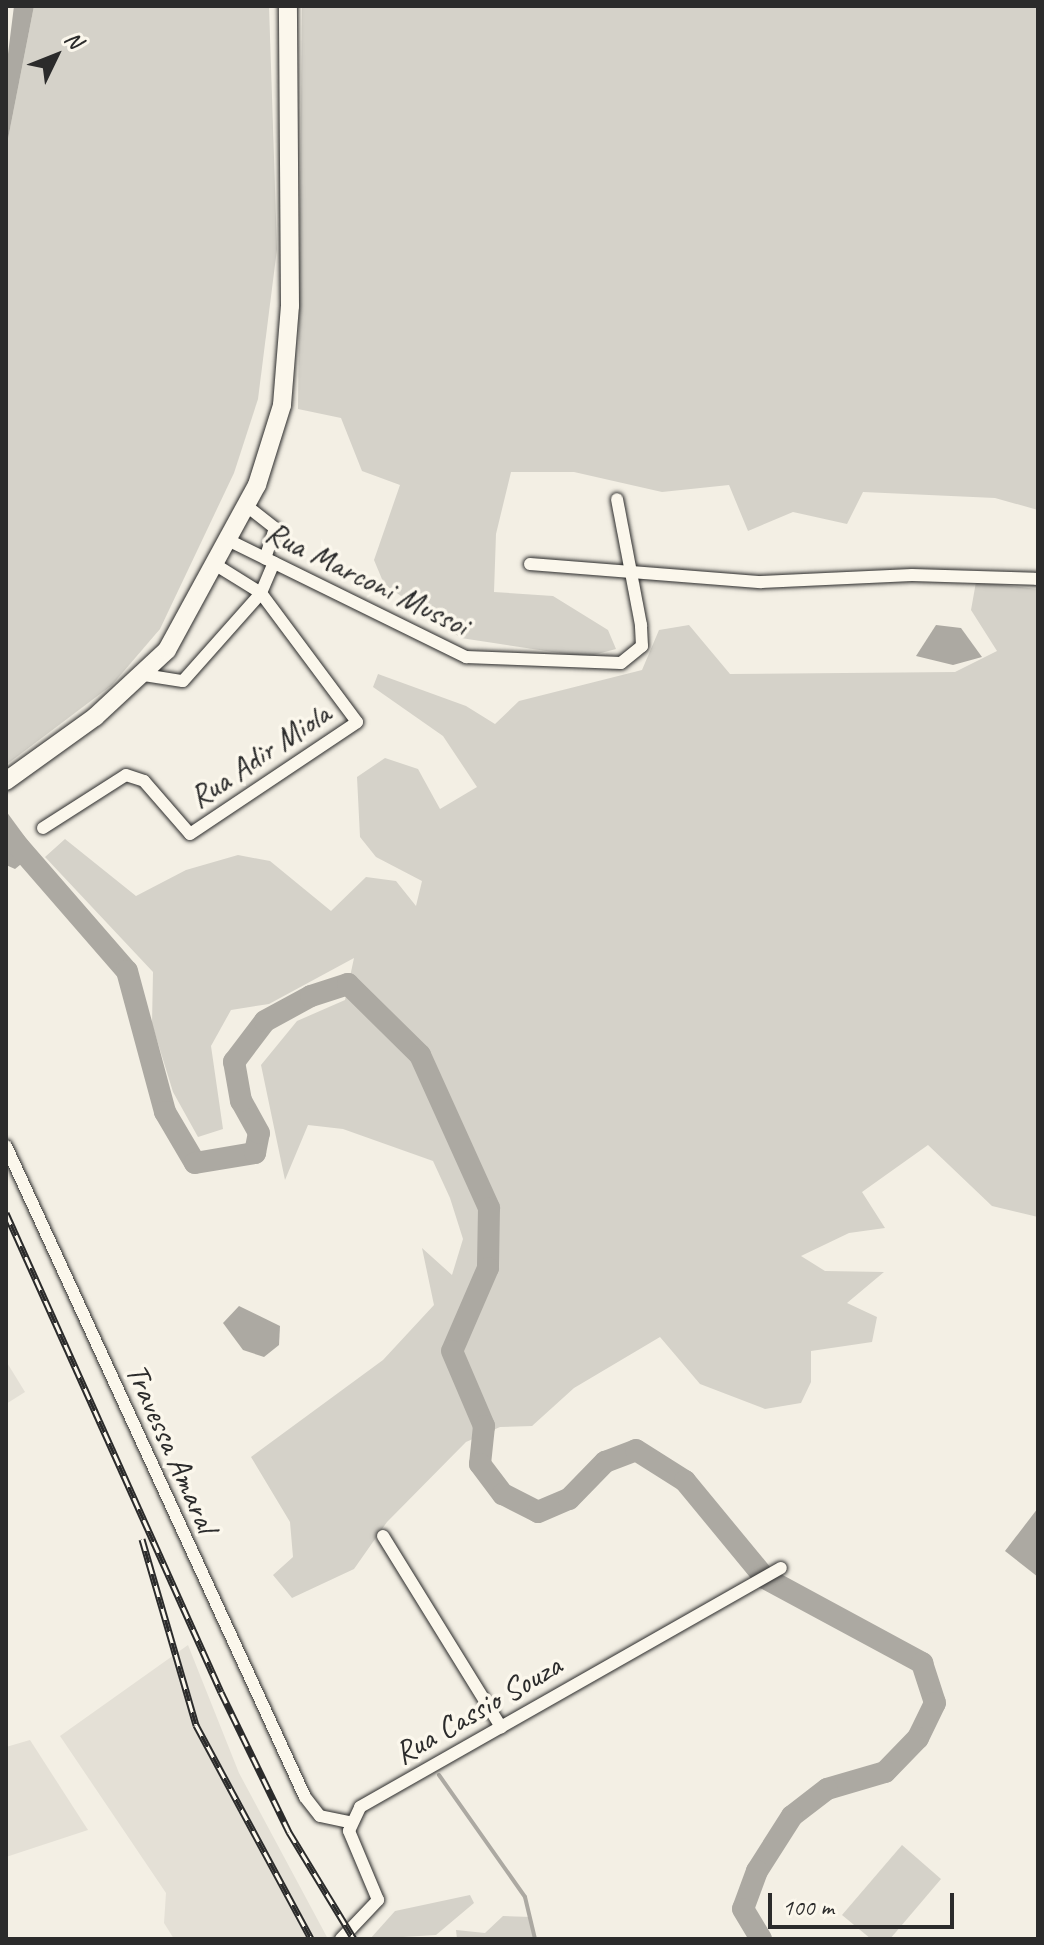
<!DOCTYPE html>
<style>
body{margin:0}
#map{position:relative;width:1044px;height:1945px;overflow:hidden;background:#f3efe4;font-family:Caveat,sans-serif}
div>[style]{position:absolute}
.built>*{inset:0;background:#e4e0d6}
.green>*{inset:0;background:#d5d2c9}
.water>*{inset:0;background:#aca9a2}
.stream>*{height:4px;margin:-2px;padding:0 2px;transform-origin:2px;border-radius:2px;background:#aca9a2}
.river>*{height:22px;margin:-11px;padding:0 11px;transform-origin:11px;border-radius:11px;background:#aca9a2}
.roads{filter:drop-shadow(0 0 2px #2b2b2b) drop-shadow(0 0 2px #2b2b2b)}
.minor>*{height:12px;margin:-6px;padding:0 6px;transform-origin:6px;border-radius:6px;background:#fbf7ec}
.highway>*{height:18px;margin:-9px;padding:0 9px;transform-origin:9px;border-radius:9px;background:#fbf7ec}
.rail>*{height:7px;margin-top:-3.5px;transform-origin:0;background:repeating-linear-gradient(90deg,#fbf7ec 0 12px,#2b2b2b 0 24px);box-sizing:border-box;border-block:2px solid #2b2b2b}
span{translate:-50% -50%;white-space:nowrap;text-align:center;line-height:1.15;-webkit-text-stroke:7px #fbf7ec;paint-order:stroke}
.street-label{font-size:32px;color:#2b2b2b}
.frame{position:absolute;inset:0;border:8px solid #2b2b2b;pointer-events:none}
.north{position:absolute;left:16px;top:16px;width:80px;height:80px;-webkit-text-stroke:6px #fbf7ec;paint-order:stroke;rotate:47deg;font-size:22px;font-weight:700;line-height:32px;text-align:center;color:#2b2b2b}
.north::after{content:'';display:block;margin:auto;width:28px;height:36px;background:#2b2b2b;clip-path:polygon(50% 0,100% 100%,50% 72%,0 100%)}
.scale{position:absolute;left:768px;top:1893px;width:186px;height:36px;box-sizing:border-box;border:4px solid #2b2b2b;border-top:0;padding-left:10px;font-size:24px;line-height:28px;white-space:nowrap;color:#2b2b2b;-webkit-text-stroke:6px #fbf7ec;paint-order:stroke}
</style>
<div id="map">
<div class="built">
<i style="clip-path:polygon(6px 1361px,25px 1392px,6px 1404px)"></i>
<i style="clip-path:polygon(188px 1645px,239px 1773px,328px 1939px,174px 1939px,164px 1923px,166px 1893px,60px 1736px)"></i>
<i style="clip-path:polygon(30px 1740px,88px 1830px,6px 1857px,6px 1747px)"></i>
</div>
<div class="green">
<i style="clip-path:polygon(34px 6px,269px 6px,277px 249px,258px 399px,234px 473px,160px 629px,112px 685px,6px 765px,6px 149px)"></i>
<i style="clip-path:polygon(302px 6px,1038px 6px,1038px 510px,995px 498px,863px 492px,847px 524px,793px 512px,748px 531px,729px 485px,662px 492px,574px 472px,511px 472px,496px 534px,494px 592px,553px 596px,608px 630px,616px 649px,586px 657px,461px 638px,384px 584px,374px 560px,400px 485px,362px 471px,341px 418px,298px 409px)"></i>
<i style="clip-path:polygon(976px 582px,1038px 589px,1038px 1217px,992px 1206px,928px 1145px,862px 1192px,885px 1228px,849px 1233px,801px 1256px,825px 1271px,884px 1272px,847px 1303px,877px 1317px,872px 1342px,811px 1351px,811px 1382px,801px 1403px,765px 1409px,700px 1384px,660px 1337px,574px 1388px,532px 1426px,500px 1427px,466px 1442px,387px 1522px,354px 1569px,292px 1598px,273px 1575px,293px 1557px,290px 1522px,251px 1457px,383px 1360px,434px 1305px,422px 1248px,452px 1275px,463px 1239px,450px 1198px,433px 1161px,343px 1129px,308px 1125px,285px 1180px,261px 1065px,297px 1021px,345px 1000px,354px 958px,269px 1004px,231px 1010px,211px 1046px,223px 1129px,198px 1137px,173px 1092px,152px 1024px,153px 972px,45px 857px,65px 839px,136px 896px,186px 870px,238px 855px,270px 861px,331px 911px,366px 877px,396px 881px,416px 906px,422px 881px,376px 857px,360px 837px,357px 777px,385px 758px,418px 769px,440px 809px,477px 787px,443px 736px,373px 687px,378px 674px,466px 706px,495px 724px,519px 701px,642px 670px,659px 630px,689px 625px,730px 674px,955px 672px,997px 651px,971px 610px)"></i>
<i style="clip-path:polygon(902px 1845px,941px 1879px,890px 1939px,871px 1939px,842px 1915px)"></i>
<i style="clip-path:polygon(470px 1895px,474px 1903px,436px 1935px,370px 1939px,395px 1911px)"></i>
<i style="clip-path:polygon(503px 1916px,531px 1917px,533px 1939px,457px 1939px,456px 1930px,485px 1933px)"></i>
</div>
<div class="water">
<i style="clip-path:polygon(14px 6px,34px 6px,6px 149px,6px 70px)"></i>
<i style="clip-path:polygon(936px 625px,961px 628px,982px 657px,953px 665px,916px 656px)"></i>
<i style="clip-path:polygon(6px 811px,36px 852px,15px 869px,6px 865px)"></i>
<i style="clip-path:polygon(239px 1306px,280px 1326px,279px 1345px,264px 1357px,243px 1350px,223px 1323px)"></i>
<i style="clip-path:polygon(1038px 1508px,1038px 1577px,1005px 1551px)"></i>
</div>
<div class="stream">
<i style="left:439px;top:1775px;width:149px;rotate:54.8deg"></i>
<i style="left:525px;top:1897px;width:43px;rotate:76.6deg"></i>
</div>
<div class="river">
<i style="left:6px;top:832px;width:184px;rotate:49deg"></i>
<i style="left:127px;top:971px;width:146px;rotate:74.9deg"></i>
<i style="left:165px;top:1112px;width:59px;rotate:59.5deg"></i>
<i style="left:195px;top:1163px;width:61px;rotate:-9.5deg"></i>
<i style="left:255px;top:1153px;width:20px;rotate:-79deg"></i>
<i style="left:259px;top:1133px;width:37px;rotate:-119deg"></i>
<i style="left:241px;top:1101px;width:40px;rotate:-100deg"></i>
<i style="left:234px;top:1062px;width:51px;rotate:-52.9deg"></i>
<i style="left:265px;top:1021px;width:52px;rotate:-28.5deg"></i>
<i style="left:311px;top:996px;width:39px;rotate:-18deg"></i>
<i style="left:348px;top:984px;width:101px;rotate:44.6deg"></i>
<i style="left:420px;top:1055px;width:168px;rotate:65.7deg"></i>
<i style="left:489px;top:1208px;width:60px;rotate:91deg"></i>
<i style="left:488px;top:1268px;width:90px;rotate:113.4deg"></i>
<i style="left:452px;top:1351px;width:82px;rotate:66.9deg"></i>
<i style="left:484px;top:1426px;width:38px;rotate:96deg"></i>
<i style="left:480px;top:1464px;width:38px;rotate:53deg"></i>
<i style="left:503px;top:1494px;width:39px;rotate:27deg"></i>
<i style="left:538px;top:1512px;width:34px;rotate:-23deg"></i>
<i style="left:569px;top:1499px;width:52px;rotate:-45.8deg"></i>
<i style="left:605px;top:1462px;width:33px;rotate:-21deg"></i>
<i style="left:636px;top:1450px;width:58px;rotate:32.3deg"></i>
<i style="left:685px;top:1481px;width:126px;rotate:50.5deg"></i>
<i style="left:765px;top:1578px;width:179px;rotate:28.4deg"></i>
<i style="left:922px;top:1663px;width:42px;rotate:72deg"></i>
<i style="left:935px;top:1703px;width:39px;rotate:116deg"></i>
<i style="left:918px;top:1738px;width:47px;rotate:134.1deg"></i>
<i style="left:885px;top:1772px;width:60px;rotate:163.7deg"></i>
<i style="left:827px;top:1789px;width:44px;rotate:142.4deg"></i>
<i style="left:792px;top:1816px;width:65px;rotate:122.5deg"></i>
<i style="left:757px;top:1871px;width:40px;rotate:110.2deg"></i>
<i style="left:743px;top:1909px;width:35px;rotate:59deg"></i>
</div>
<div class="roads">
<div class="minor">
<i style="left:248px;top:507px;width:34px;rotate:38deg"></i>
<i style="left:275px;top:528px;width:32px;rotate:108deg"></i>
<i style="left:232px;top:542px;width:261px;rotate:26.2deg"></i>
<i style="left:466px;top:657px;width:155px;rotate:2.2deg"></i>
<i style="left:621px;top:663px;width:27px;rotate:-39deg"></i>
<i style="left:642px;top:646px;width:21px;rotate:-93deg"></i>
<i style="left:641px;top:625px;width:128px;rotate:-100.8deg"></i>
<i style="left:530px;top:564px;width:232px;rotate:4.5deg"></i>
<i style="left:761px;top:582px;width:151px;rotate:-2.7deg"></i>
<i style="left:912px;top:575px;width:126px;rotate:1.8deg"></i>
<i style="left:144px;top:675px;width:39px;rotate:9deg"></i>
<i style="left:183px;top:681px;width:118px;rotate:-48.4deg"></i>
<i style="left:261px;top:593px;width:33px;rotate:-67deg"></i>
<i style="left:43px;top:828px;width:98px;rotate:-32.6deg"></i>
<i style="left:126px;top:775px;width:19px;rotate:18deg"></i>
<i style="left:144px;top:781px;width:70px;rotate:49deg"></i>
<i style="left:190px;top:834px;width:201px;rotate:-33.8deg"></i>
<i style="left:357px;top:722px;width:161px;rotate:-126.7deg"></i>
<i style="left:261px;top:593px;width:49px;rotate:-148.2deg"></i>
<i style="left:6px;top:1146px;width:716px;rotate:65.33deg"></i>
<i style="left:305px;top:1797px;width:24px;rotate:52deg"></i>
<i style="left:320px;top:1816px;width:30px;rotate:12deg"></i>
<i style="left:383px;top:1536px;width:225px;rotate:58.3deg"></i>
<i style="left:341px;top:1939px;width:54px;rotate:-46.5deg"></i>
<i style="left:378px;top:1900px;width:75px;rotate:-112.8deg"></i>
<i style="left:349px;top:1831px;width:26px;rotate:-65deg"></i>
<i style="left:360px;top:1807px;width:484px;rotate:-29.6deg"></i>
</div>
<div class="highway">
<i style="left:6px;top:781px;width:110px;rotate:-35.7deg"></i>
<i style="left:95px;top:717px;width:98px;rotate:-42.9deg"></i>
<i style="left:167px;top:650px;width:188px;rotate:-61.4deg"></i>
<i style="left:257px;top:485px;width:84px;rotate:-72.6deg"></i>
<i style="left:282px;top:405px;width:99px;rotate:-85.4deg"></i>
<i style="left:290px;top:306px;width:300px;rotate:-90.4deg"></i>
</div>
</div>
<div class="rail">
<i style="left:6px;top:1213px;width:525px;rotate:65.83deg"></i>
<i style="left:221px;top:1692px;width:156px;rotate:64.1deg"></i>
<i style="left:289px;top:1832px;width:125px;rotate:58.7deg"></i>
<i style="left:142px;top:1539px;width:194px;rotate:73.8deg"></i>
<i style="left:196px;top:1725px;width:243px;rotate:61.7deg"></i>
</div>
<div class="street-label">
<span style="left:367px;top:579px;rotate:26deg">Rua Marconi Mussoi</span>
<span style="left:260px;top:756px;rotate:-34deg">Rua Adir Miola</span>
<span style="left:171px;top:1448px;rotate:66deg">Travessa Amaral</span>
<span style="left:478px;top:1710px;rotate:-30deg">Rua Cassio Souza</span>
</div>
<div class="frame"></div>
<div class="north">N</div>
<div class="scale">100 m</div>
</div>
